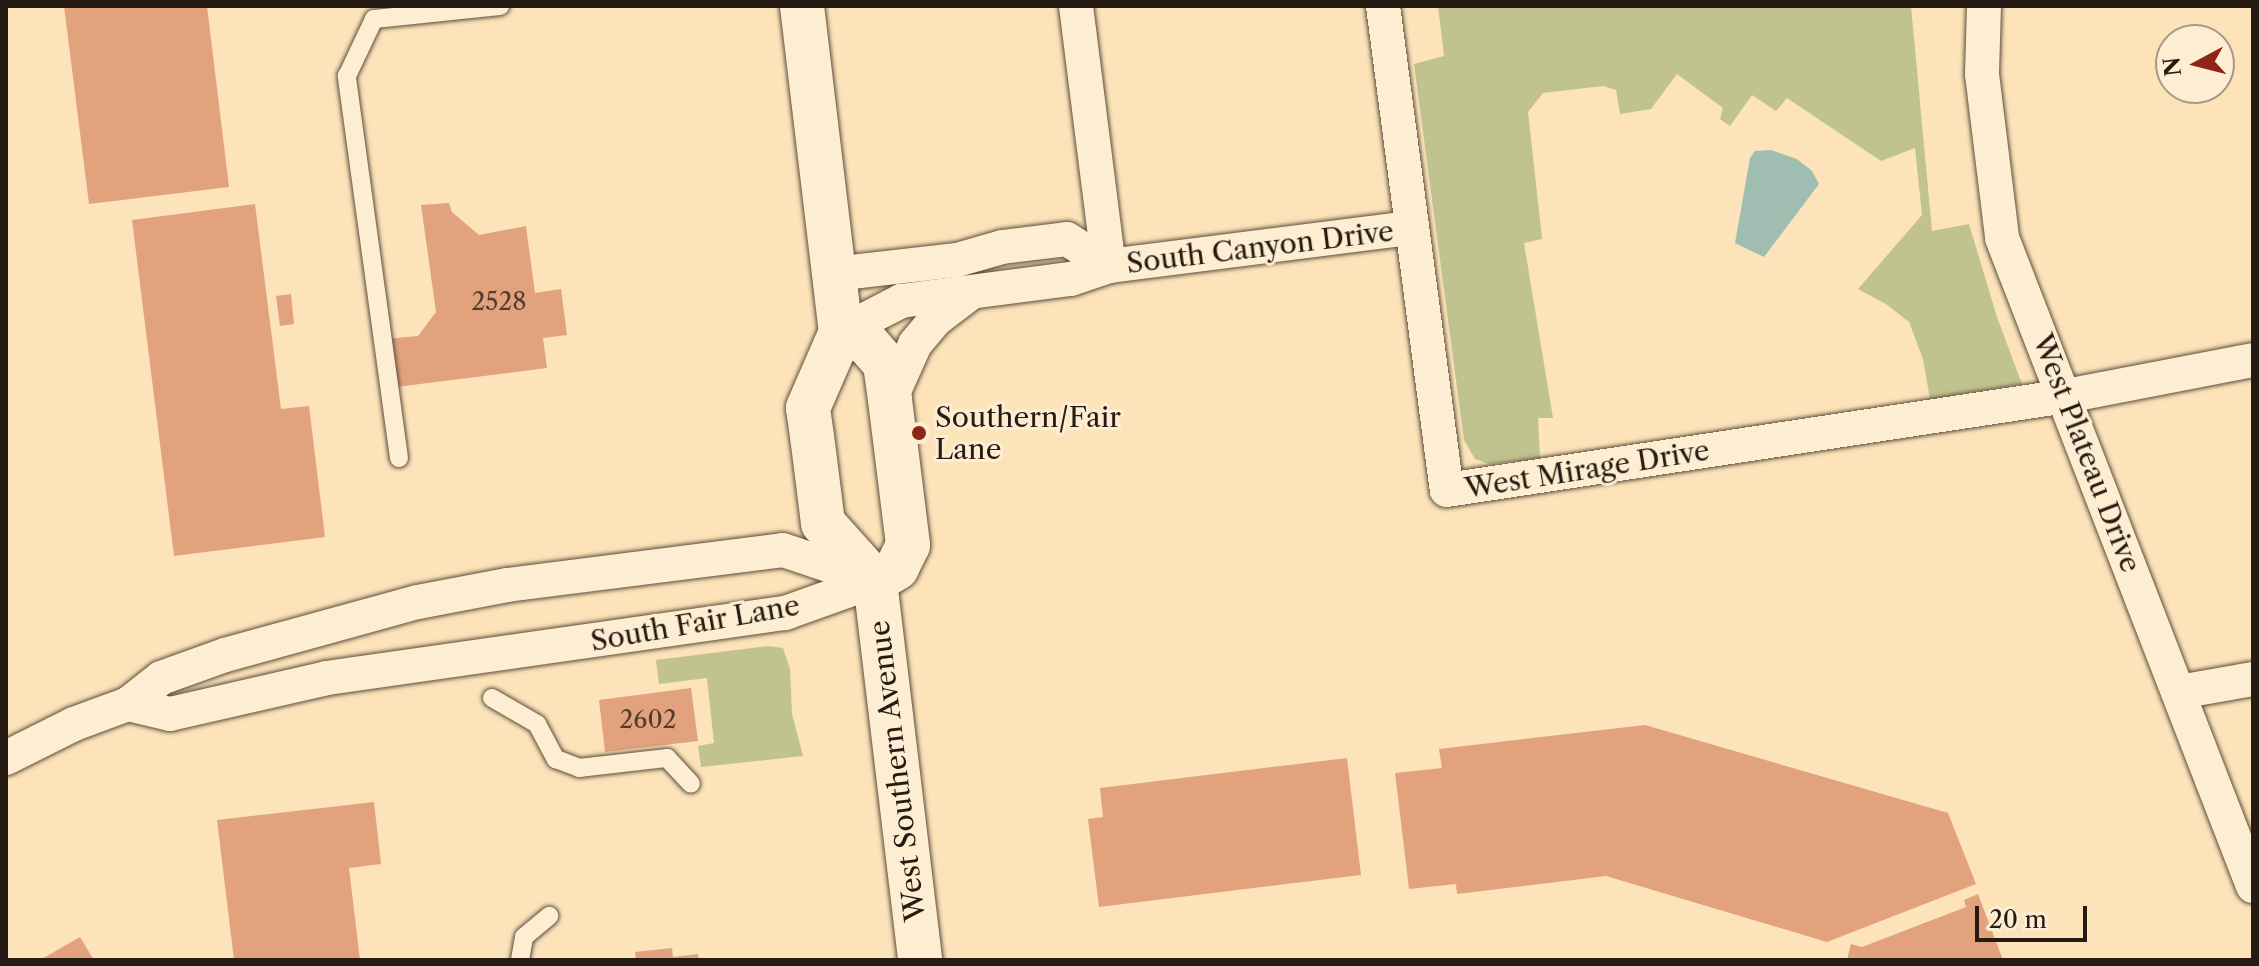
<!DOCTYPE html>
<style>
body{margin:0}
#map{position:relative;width:2259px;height:966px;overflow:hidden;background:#fce3b9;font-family:"Libre Caslon Text",serif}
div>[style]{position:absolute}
.green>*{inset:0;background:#c0c38f}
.water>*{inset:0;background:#9fbeb1}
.building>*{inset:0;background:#e2a27e}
.roads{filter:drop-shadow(0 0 2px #5c4d3c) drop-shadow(0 0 2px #5c4d3c)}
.lane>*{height:18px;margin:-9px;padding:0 9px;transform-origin:9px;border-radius:9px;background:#fdedd2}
.street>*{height:34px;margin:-17px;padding:0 17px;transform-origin:17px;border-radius:17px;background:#fdedd2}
.secondary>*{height:44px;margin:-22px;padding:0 22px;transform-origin:22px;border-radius:22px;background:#fdedd2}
.dots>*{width:22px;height:22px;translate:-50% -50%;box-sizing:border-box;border:4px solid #fdedd2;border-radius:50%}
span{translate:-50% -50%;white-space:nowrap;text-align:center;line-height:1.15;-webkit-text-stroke:6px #fdedd2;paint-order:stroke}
.number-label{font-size:24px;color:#553d2d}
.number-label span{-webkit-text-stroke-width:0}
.street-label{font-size:28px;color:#261b12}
.poi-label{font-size:28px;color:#261b12}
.left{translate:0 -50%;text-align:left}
.frame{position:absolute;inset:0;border:8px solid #261b12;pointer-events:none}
.north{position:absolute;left:2155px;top:24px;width:80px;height:80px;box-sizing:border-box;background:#fdedd2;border:2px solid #a79985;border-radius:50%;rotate:263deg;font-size:22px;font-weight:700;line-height:32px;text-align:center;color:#261b12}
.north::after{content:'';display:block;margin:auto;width:28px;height:36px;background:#8f2418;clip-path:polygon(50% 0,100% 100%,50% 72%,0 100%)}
.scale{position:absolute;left:1975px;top:906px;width:112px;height:36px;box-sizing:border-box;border:4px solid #261b12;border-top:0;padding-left:10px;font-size:24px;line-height:28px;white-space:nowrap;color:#261b12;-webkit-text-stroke:6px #fdedd2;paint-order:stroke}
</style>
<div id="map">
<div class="green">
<i style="clip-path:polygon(1438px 6px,1911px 6px,1932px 231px,1969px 224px,1997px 317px,2022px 384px,1930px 399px,1923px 359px,1909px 322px,1886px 304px,1858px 289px,1922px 215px,1915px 148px,1881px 161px,1787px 98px,1776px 111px,1752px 95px,1730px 126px,1720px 119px,1723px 108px,1677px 74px,1651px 109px,1620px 114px,1616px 90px,1603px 86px,1543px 93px,1528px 112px,1542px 239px,1524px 243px,1553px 418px,1538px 418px,1540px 458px,1489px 464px,1475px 459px,1464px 440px,1414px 64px,1444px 56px)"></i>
<i style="clip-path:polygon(768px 646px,783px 648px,790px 669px,792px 714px,803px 756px,701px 767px,698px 746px,714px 743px,707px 678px,659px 684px,656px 660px)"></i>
</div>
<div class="water">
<i style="clip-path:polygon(1771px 150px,1797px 159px,1812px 171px,1819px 184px,1764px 257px,1735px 243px,1750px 158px,1755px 151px)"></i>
</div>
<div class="building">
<i style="clip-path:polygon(64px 6px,207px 6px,229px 187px,89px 204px)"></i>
<i style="clip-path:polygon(449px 203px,452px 212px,479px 235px,526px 226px,535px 293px,561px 289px,567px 335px,543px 338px,547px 368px,380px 389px,374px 340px,418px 336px,436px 312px,421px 205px)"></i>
<i style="clip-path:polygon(255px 204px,281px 409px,309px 406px,325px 537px,174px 556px,132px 220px)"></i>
<i style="clip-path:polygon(291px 294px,294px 324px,280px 326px,276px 296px)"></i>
<i style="clip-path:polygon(691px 688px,698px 741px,605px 752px,599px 700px)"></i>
<i style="clip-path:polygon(1645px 725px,1948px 813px,1976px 884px,1827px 942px,1606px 876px,1457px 894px,1456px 884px,1409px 889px,1395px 773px,1442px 768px,1439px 749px)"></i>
<i style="clip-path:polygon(1347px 758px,1361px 875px,1099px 907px,1088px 819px,1103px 817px,1100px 788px)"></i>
<i style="clip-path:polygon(374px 802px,381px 864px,349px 868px,360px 960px,234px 960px,217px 820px)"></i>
<i style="clip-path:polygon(1978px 894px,2003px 960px,1847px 960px,1851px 944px,1862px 947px,1966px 907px,1964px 900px)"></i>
<i style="clip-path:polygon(80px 937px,94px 960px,40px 960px)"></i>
<i style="clip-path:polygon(672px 948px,673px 957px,698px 954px,699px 960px,636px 960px,635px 952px)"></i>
</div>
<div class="roads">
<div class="lane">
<i style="left:399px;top:458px;width:386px;rotate:-97.8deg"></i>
<i style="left:347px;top:76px;width:63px;rotate:-64.7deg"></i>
<i style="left:374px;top:19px;width:127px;rotate:-5.9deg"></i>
<i style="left:492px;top:698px;width:52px;rotate:30deg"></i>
<i style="left:537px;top:724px;width:40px;rotate:62deg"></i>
<i style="left:556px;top:759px;width:25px;rotate:21deg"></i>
<i style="left:579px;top:768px;width:89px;rotate:-6.5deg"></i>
<i style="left:667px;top:758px;width:35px;rotate:47deg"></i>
<i style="left:520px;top:960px;width:23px;rotate:-80deg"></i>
<i style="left:524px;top:937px;width:33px;rotate:-40deg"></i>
</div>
<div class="street">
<i style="left:1076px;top:6px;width:262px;rotate:82.8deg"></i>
<i style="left:1383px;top:6px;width:488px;rotate:82.5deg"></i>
<i style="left:1447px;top:490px;width:626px;rotate:-8.63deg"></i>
<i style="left:2066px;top:396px;width:190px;rotate:-10.9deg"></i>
<i style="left:1984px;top:6px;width:68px;rotate:91.7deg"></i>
<i style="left:1982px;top:74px;width:165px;rotate:83deg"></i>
<i style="left:2002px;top:238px;width:695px;rotate:68.83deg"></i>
<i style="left:834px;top:274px;width:124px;rotate:-6.5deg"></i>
<i style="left:957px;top:260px;width:47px;rotate:-16.1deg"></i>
<i style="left:1002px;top:247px;width:65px;rotate:-7deg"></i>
<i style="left:1067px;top:239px;width:50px;rotate:32.7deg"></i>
<i style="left:841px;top:332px;width:68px;rotate:-27.3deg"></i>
<i style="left:901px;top:301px;width:171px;rotate:-7.4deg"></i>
<i style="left:1071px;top:279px;width:40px;rotate:-18.9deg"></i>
<i style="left:1109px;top:266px;width:303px;rotate:-7.2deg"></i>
<i style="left:890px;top:400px;width:61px;rotate:-65.9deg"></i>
<i style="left:915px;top:344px;width:31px;rotate:-50deg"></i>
<i style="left:935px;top:320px;width:43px;rotate:-37.4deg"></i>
<i style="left:2179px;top:692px;width:75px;rotate:-10deg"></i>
<i style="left:128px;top:704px;width:43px;rotate:13.4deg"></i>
<i style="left:170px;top:714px;width:161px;rotate:-12.9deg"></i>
<i style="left:327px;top:678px;width:463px;rotate:-8.1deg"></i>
<i style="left:785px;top:613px;width:96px;rotate:-19.6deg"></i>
<i style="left:6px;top:758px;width:76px;rotate:-26.6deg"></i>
<i style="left:74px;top:724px;width:58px;rotate:-20.3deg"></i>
<i style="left:128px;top:704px;width:42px;rotate:-38.2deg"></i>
<i style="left:161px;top:678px;width:68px;rotate:-19.8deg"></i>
<i style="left:225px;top:655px;width:200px;rotate:-15.4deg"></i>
<i style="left:418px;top:602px;width:91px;rotate:-10.8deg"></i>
<i style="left:507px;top:585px;width:278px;rotate:-7.2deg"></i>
<i style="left:783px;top:550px;width:97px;rotate:18.6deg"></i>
</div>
<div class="secondary">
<i style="left:802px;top:6px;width:328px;rotate:83.2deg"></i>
<i style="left:841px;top:332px;width:83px;rotate:113.5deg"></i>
<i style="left:808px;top:408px;width:28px;rotate:82deg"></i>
<i style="left:812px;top:436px;width:88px;rotate:82.8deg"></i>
<i style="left:823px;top:523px;width:78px;rotate:48.1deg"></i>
<i style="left:875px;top:581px;width:382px;rotate:83.2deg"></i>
<i style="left:841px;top:332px;width:28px;rotate:23deg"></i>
<i style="left:867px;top:343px;width:28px;rotate:49deg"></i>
<i style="left:885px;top:364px;width:36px;rotate:82deg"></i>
<i style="left:890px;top:400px;width:146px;rotate:82.9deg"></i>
<i style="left:908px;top:545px;width:25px;rotate:116deg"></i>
<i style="left:897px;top:568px;width:26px;rotate:149deg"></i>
</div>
</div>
<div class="dots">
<i style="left:919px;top:433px;background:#8f2418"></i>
</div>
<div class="number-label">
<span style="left:499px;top:302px">2528</span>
<span style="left:648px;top:720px">2602</span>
</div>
<div class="street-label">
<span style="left:1260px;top:247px;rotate:-7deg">South Canyon Drive</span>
<span style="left:2087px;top:453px;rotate:69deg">West Plateau Drive</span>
<span style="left:1587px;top:469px;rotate:-9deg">West Mirage Drive</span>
<span style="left:695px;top:623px;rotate:-10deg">South Fair Lane</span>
<span style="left:897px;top:771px;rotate:-97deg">West Southern Avenue</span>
</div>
<div class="poi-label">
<span class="left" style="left:935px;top:433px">Southern/Fair<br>Lane</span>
</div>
<div class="frame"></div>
<div class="north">N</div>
<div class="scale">20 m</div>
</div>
